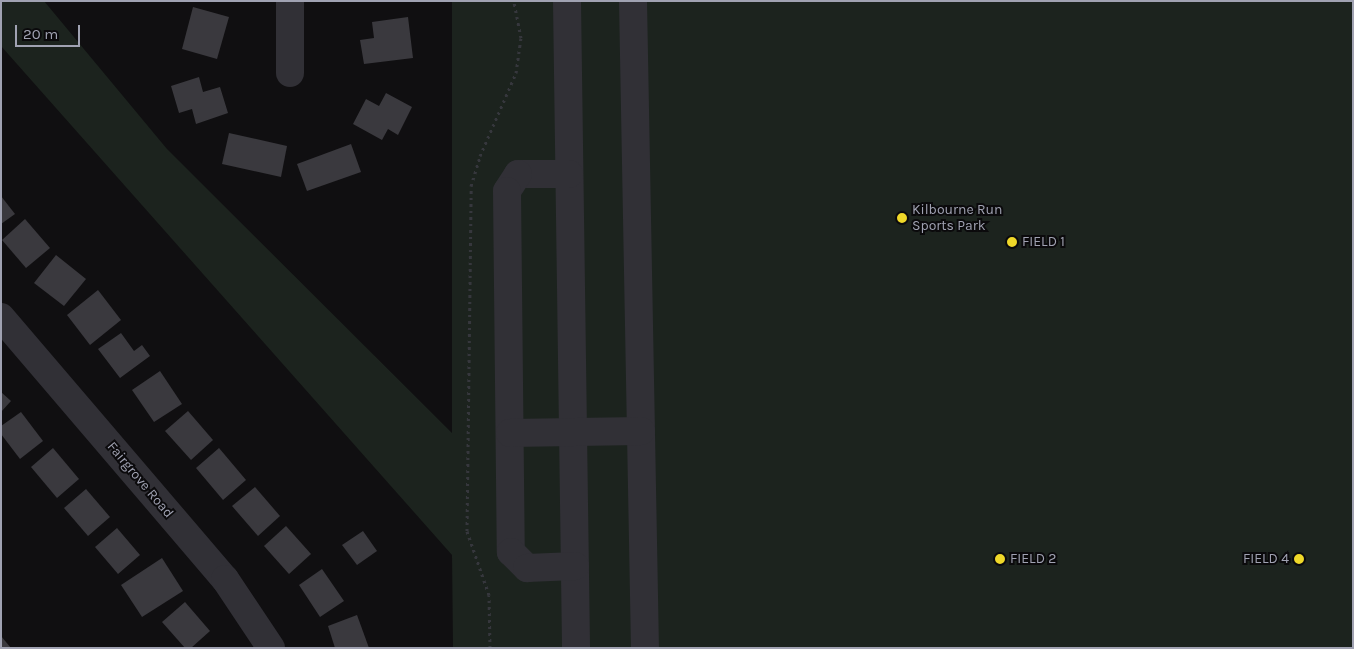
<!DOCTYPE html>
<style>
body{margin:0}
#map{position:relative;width:1354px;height:649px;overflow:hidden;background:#100f11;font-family:Karla,sans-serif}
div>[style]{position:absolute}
.green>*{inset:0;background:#1c231e}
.building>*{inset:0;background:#3a393e}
.path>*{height:3px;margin-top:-1.5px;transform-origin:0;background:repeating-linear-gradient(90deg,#36373d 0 2.5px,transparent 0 6.5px)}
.minor>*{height:28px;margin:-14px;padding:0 14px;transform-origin:14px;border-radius:14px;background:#313036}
.dots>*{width:14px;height:14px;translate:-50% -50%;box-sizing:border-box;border:2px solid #0b0a0c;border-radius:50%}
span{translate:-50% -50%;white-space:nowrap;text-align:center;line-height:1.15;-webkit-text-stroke:4px #0b0a0c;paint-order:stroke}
.poi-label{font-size:14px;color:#a0a2b2}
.left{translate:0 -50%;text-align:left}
.right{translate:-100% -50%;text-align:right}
.street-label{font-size:14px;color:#a0a2b2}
.frame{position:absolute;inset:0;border:2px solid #a0a2b2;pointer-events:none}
.scale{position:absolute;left:15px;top:25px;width:65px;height:22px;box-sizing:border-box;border:2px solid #a0a2b2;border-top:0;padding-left:6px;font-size:15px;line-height:18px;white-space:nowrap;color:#a0a2b2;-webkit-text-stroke:4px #0b0a0c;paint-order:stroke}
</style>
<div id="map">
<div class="green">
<i style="clip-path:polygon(1px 1px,44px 1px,167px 149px,452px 433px,452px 1px,1353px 1px,1353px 648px,453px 648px,452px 555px,1px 46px)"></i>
</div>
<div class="building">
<i style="clip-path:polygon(193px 7px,229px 17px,217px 59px,182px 49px)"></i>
<i style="clip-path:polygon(408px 17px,413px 58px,364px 64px,360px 40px,374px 38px,372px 22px)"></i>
<i style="clip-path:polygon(199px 77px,203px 92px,220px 87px,228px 113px,196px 124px,192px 109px,179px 113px,171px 86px)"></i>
<i style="clip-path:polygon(386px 93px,412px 107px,398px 135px,388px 129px,382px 140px,353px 124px,366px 99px,379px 106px)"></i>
<i style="clip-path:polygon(229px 133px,287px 146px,281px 177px,222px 164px)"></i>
<i style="clip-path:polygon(351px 144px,361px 172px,307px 191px,297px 164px)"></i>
<i style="clip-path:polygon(1px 196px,15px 214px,1px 224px)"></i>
<i style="clip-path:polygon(25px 219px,50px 248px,26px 268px,2px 240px)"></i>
<i style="clip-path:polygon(56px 255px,86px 279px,64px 306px,34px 283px)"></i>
<i style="clip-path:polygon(98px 290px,121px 320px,90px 345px,67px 315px)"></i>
<i style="clip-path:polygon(121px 333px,134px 351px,142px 345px,150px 356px,120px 378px,98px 349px)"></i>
<i style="clip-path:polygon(160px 371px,182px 404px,154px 422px,132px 390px)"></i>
<i style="clip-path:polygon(1px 392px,11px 401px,1px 412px)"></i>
<i style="clip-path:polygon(188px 411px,213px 440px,191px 460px,165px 431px)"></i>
<i style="clip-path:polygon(21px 412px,43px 441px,20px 459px,1px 434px,1px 426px)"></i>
<i style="clip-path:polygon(53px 448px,79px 479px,57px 498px,31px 467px)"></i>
<i style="clip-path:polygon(219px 448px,246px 480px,223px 500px,196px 468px)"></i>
<i style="clip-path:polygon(255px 487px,280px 516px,258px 536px,232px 506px)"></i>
<i style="clip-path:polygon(86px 489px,110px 517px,88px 536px,64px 508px)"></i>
<i style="clip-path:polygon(286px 526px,311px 554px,289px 574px,264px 546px)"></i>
<i style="clip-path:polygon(117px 528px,140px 555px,118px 574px,95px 547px)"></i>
<i style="clip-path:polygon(363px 531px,377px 551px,357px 565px,342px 545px)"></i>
<i style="clip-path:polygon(162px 558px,183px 591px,142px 617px,121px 585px)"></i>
<i style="clip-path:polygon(322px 569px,344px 601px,320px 617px,299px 585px)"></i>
<i style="clip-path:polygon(185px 602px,210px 631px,191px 648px,185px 648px,162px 622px)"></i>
<i style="clip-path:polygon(357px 615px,369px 648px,335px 648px,328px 626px)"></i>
<i style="clip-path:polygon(1px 636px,11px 648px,1px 648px)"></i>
</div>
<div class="path">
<i style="left:490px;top:648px;width:53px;rotate:-91.1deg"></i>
<i style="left:489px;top:595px;width:68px;rotate:-109deg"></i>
<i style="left:467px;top:531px;width:345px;rotate:-89.3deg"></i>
<i style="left:471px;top:186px;width:31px;rotate:-73deg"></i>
<i style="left:480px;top:156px;width:90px;rotate:-66.6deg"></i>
<i style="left:516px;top:73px;width:35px;rotate:-82deg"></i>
<i style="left:521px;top:38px;width:38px;rotate:-101deg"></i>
</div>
<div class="minor">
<i style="left:290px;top:1px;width:72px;rotate:90deg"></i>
<i style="left:567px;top:1px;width:647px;rotate:89.2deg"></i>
<i style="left:633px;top:1px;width:647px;rotate:88.94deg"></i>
<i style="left:569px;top:174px;width:51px;rotate:180deg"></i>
<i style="left:518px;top:174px;width:20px;rotate:123deg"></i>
<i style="left:507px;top:191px;width:361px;rotate:89.4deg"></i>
<i style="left:511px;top:552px;width:23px;rotate:45deg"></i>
<i style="left:527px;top:568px;width:48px;rotate:-2.4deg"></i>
<i style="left:1px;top:317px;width:345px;rotate:49.5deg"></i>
<i style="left:225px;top:579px;width:83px;rotate:56.3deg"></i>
<i style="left:510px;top:433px;width:131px;rotate:-0.9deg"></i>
</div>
<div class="dots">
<i style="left:902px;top:218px;background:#efd829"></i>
<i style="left:1012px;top:242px;background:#efd829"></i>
<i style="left:1000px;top:559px;background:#efd829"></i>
<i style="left:1299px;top:559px;background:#efd829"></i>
</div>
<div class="poi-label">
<span class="left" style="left:912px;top:218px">Kilbourne Run<br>Sports Park</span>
<span class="left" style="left:1022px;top:242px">FIELD 1</span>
<span class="left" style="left:1010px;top:559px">FIELD 2</span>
<span class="right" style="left:1289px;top:559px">FIELD 4</span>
</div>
<div class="street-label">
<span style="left:140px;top:480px;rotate:50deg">Fairgrove Road</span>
</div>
<div class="frame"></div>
<div class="scale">20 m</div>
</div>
